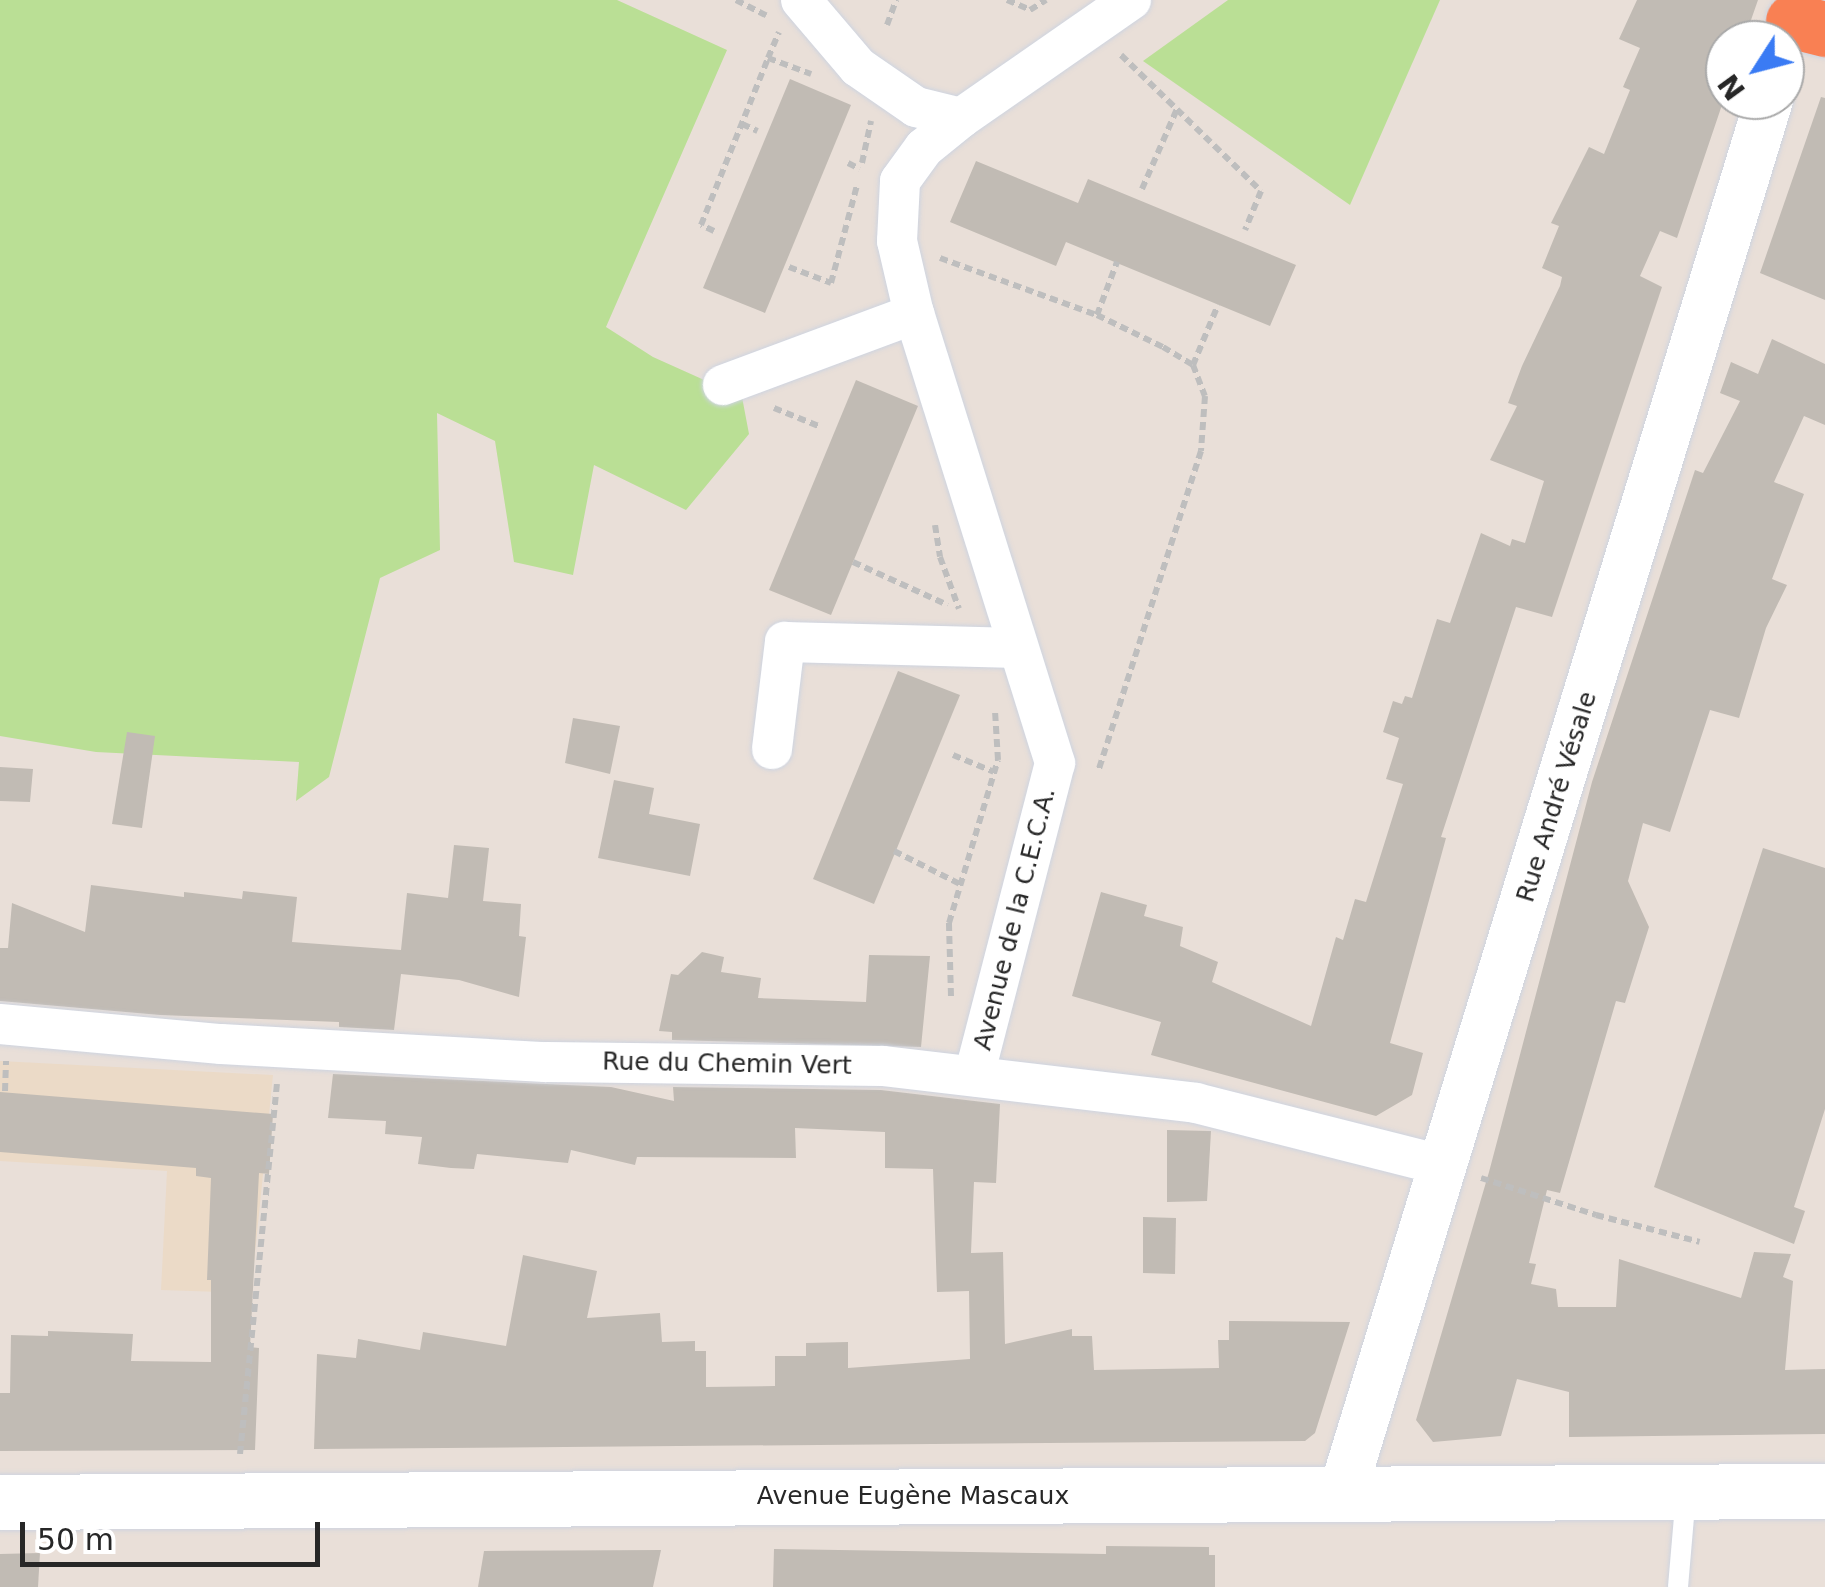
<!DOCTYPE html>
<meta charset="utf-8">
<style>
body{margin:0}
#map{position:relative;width:1825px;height:1587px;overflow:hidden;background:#e9dfd8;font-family:"DejaVu Sans",sans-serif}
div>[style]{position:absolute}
.education>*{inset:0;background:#ebdac7}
.green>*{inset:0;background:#badf95}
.building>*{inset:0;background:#c1bbb4}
.path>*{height:6px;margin-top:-3px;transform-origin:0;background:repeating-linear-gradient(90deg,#bebebe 0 8px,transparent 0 13px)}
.roads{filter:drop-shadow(0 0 2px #ced4e0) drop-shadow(0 0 2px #ced4e0)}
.service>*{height:20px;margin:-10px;padding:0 10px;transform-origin:10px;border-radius:10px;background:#fff}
.minor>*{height:40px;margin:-20px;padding:0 20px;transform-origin:20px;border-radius:20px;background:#fff}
.tertiary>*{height:48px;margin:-24px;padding:0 24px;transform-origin:24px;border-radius:24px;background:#fff}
.secondary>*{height:55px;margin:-27.5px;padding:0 27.5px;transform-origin:27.5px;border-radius:27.5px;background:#fff}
.motorway>*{height:55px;margin:-27.5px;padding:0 27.5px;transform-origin:27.5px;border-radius:27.5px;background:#f98053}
span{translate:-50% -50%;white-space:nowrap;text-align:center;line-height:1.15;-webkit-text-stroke:8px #fff;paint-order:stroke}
.street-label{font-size:25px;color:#272727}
.north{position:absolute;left:1705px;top:20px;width:100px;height:100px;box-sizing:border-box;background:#fff;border:2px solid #a9a9a9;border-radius:50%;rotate:234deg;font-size:28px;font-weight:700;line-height:40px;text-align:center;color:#272727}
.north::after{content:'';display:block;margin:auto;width:35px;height:45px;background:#3a7bf4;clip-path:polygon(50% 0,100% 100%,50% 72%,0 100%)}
.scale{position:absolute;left:20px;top:1522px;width:300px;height:45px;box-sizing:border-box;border:5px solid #272727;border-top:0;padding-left:12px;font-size:30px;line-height:35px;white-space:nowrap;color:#272727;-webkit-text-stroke:8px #fff;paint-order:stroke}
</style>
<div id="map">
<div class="education">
<i style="clip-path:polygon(0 1061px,273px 1075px,251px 1293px,161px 1290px,167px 1171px,0 1161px)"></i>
</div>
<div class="green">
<i style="clip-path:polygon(0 0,617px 0,727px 50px,606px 327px,653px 357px,742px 397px,749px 434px,686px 510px,594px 465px,573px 575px,514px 562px,495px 441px,437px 413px,440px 550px,380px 578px,329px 777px,296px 801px,299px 762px,96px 752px,0 736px)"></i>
<i style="clip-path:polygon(1228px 0,1440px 0,1350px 205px,1143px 61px)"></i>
</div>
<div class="building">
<i style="clip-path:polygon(1637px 0,1758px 0,1744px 40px,1725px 40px,1725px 96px,1677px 238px,1660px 231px,1640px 276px,1662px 287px,1552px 617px,1516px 607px,1441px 837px,1446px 838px,1390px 1043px,1423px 1053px,1412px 1095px,1376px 1116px,1151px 1055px,1161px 1022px,1072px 996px,1101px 892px,1147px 905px,1144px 916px,1183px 927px,1180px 946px,1218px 962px,1212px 982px,1311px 1026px,1336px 937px,1343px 940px,1355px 899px,1366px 902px,1403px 784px,1386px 779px,1399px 738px,1383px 732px,1393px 701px,1402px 704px,1405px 696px,1412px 698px,1437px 619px,1450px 623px,1481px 533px,1510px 546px,1512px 539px,1525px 543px,1544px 481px,1490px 460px,1517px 406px,1508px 403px,1522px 366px,1560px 286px,1562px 277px,1542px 268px,1559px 226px,1551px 223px,1589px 147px,1604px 154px,1630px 90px,1623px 87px,1640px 48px,1619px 39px)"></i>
<i style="clip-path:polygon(790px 79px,851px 105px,765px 313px,703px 288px)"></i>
<i style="clip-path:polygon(1821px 97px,1825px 98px,1825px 300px,1760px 273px)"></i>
<i style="clip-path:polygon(976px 161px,1078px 203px,1088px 179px,1296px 265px,1270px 326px,1066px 242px,1056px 266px,950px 222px)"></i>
<i style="clip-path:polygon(1772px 339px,1825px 364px,1825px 425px,1804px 416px,1774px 482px,1804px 494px,1772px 579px,1787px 585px,1766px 628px,1739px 718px,1710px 710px,1670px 832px,1643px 823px,1628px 881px,1649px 927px,1625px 1003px,1616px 1001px,1560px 1193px,1547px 1190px,1529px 1263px,1536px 1264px,1531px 1284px,1556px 1289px,1558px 1307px,1616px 1307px,1619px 1259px,1741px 1298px,1754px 1252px,1791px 1254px,1783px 1277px,1793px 1281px,1785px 1370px,1825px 1369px,1825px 1434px,1569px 1437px,1569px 1392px,1517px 1379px,1501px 1436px,1433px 1442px,1416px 1420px,1489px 1172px,1592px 782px,1695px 470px,1703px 473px,1740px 401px,1720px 393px,1731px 362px,1758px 374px)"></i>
<i style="clip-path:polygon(856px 380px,918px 406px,831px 615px,769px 590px)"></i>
<i style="clip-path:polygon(898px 671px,960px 695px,874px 904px,813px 879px)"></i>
<i style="clip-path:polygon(573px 718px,620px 726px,610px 774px,565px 763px)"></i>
<i style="clip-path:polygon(127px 732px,155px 736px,142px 828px,112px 824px)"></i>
<i style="clip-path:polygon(0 767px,33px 769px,30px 802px,0 801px)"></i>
<i style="clip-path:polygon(614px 780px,654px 788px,649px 814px,700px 824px,690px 876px,598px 858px)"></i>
<i style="clip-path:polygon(454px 845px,489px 848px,483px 901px,521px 904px,519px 936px,526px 937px,519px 997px,459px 980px,401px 974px,394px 1030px,339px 1027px,339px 1022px,160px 1015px,0 1001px,0 948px,8px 948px,12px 903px,85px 932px,91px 885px,184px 897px,184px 892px,242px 899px,243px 891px,297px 897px,292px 942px,401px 950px,407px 893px,448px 898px)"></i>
<i style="clip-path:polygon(1763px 848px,1825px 868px,1825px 1109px,1794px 1207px,1805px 1211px,1794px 1244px,1654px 1187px)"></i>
<i style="clip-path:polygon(702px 952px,724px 957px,721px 972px,761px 978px,758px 998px,866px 1002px,869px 955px,930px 956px,921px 1047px,672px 1040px,672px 1032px,659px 1031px,671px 974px,678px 975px)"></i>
<i style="clip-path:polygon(333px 1074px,611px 1087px,674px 1101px,673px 1087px,881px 1090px,1000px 1104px,996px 1183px,974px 1182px,971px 1253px,1003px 1252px,1005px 1344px,1072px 1329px,1072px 1336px,1092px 1336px,1094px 1370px,1219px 1368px,1218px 1340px,1229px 1340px,1229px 1321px,1350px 1322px,1315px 1433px,1305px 1441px,314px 1449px,317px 1354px,356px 1358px,358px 1339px,420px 1350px,423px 1332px,506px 1346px,523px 1255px,597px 1271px,587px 1318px,660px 1313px,662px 1342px,695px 1341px,695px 1351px,706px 1351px,706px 1387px,775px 1386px,775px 1356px,806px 1356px,806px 1343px,848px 1342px,848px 1368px,970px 1359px,969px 1291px,937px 1292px,933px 1169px,885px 1168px,885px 1132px,795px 1128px,796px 1158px,637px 1157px,635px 1165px,571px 1150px,568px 1163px,477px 1154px,474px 1169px,451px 1168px,418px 1164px,422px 1137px,385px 1134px,386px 1121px,328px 1118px)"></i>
<i style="clip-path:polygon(0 1092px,273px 1114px,269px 1174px,259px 1173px,250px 1347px,259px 1348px,255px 1450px,0 1451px,0 1393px,10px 1393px,11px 1335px,48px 1336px,48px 1331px,133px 1334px,131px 1361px,211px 1362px,211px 1280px,207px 1280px,211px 1178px,196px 1176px,196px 1168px,0 1152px)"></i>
<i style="clip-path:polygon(1167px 1130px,1211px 1131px,1207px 1201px,1167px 1202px)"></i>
<i style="clip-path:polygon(1143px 1217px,1176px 1218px,1175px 1274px,1143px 1273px)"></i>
<i style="clip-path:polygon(1106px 1546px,1209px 1547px,1209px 1555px,1215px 1555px,1215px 1587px,773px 1587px,774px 1549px,1106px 1554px)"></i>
<i style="clip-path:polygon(661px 1550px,653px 1587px,478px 1587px,484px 1551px)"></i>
<i style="clip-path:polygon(40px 1553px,38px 1587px,0 1587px,0 1554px)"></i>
</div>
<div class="path">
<i style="left:736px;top:0;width:34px;rotate:27deg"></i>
<i style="left:1007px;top:0;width:25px;rotate:23deg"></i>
<i style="left:1030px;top:10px;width:19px;rotate:-32deg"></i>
<i style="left:887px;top:25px;width:27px;rotate:-70deg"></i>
<i style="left:1121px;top:55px;width:195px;rotate:44.2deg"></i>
<i style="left:1261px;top:191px;width:42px;rotate:112.3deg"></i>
<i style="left:768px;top:58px;width:28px;rotate:-67deg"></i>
<i style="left:742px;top:124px;width:17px;rotate:24deg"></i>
<i style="left:848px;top:163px;width:13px;rotate:27deg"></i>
<i style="left:862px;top:163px;width:43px;rotate:-77.9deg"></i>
<i style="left:1142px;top:189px;width:87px;rotate:-66.4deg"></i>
<i style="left:714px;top:231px;width:14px;rotate:-155deg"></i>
<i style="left:701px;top:225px;width:180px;rotate:-68.1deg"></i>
<i style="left:768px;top:58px;width:46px;rotate:20.4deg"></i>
<i style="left:940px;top:258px;width:167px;rotate:20deg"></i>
<i style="left:1097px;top:315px;width:73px;rotate:25.9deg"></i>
<i style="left:1163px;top:347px;width:35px;rotate:31deg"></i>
<i style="left:1193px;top:365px;width:33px;rotate:69deg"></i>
<i style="left:1205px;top:396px;width:55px;rotate:94.2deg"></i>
<i style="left:1201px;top:451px;width:334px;rotate:107.8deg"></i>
<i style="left:789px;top:267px;width:45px;rotate:20.9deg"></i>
<i style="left:831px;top:283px;width:101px;rotate:-75.1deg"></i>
<i style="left:1097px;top:315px;width:57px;rotate:-69.3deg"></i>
<i style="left:1193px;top:365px;width:65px;rotate:-67.4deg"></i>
<i style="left:774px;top:408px;width:51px;rotate:22deg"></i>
<i style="left:935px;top:525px;width:32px;rotate:81deg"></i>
<i style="left:940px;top:557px;width:55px;rotate:69.9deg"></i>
<i style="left:853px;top:562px;width:104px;rotate:24.4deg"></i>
<i style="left:953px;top:755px;width:44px;rotate:22.5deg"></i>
<i style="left:894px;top:851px;width:74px;rotate:26.6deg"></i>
<i style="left:951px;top:996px;width:73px;rotate:-91.6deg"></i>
<i style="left:949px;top:923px;width:170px;rotate:-73.3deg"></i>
<i style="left:998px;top:760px;width:49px;rotate:-93.5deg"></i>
<i style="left:5px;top:1091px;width:30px;rotate:-88deg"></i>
<i style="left:1481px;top:1178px;width:121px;rotate:17.8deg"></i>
<i style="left:1596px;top:1215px;width:107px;rotate:14.6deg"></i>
<i style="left:240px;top:1454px;width:372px;rotate:-84.3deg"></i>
</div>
<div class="roads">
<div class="service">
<i style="left:1678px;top:1587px;width:93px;rotate:-85.1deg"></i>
</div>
<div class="minor">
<i style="left:801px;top:0;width:88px;rotate:49.6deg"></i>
<i style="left:858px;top:67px;width:70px;rotate:34.6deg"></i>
<i style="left:916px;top:107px;width:46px;rotate:13.7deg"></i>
<i style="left:723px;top:385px;width:204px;rotate:-20.4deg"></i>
<i style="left:772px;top:749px;width:108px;rotate:-83.1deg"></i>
<i style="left:785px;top:642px;width:232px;rotate:1.5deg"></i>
<i style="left:0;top:1024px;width:222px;rotate:5.2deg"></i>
<i style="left:221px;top:1044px;width:325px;rotate:3.2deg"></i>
<i style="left:546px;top:1062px;width:337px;rotate:0.7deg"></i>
<i style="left:883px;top:1066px;width:315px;rotate:6.7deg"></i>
<i style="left:1196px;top:1103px;width:257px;rotate:14.2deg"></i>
<i style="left:974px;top:1076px;width:323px;rotate:-75.5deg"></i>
<i style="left:1055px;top:763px;width:471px;rotate:-107.4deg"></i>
<i style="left:914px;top:314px;width:75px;rotate:-103.1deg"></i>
<i style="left:897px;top:241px;width:60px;rotate:-87.1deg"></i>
<i style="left:900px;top:181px;width:41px;rotate:-54deg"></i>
<i style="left:924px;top:148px;width:48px;rotate:-39deg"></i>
<i style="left:961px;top:118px;width:207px;rotate:-34.8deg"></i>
</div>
<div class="tertiary">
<i style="left:1342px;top:1494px;width:1458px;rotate:-72.97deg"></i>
</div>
<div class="secondary">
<i style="left:0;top:1502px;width:1825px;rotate:-0.35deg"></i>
</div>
<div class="motorway">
<i style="left:1793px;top:21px;width:33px;rotate:14deg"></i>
</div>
</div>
<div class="street-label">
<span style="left:1557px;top:797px;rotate:-73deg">Rue André Vésale</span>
<span style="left:1015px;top:919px;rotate:-76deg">Avenue de la C.E.C.A.</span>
<span style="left:727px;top:1064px;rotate:1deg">Rue du Chemin Vert</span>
<span style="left:913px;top:1496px">Avenue Eugène Mascaux</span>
</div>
<div class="north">N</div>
<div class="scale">50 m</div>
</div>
